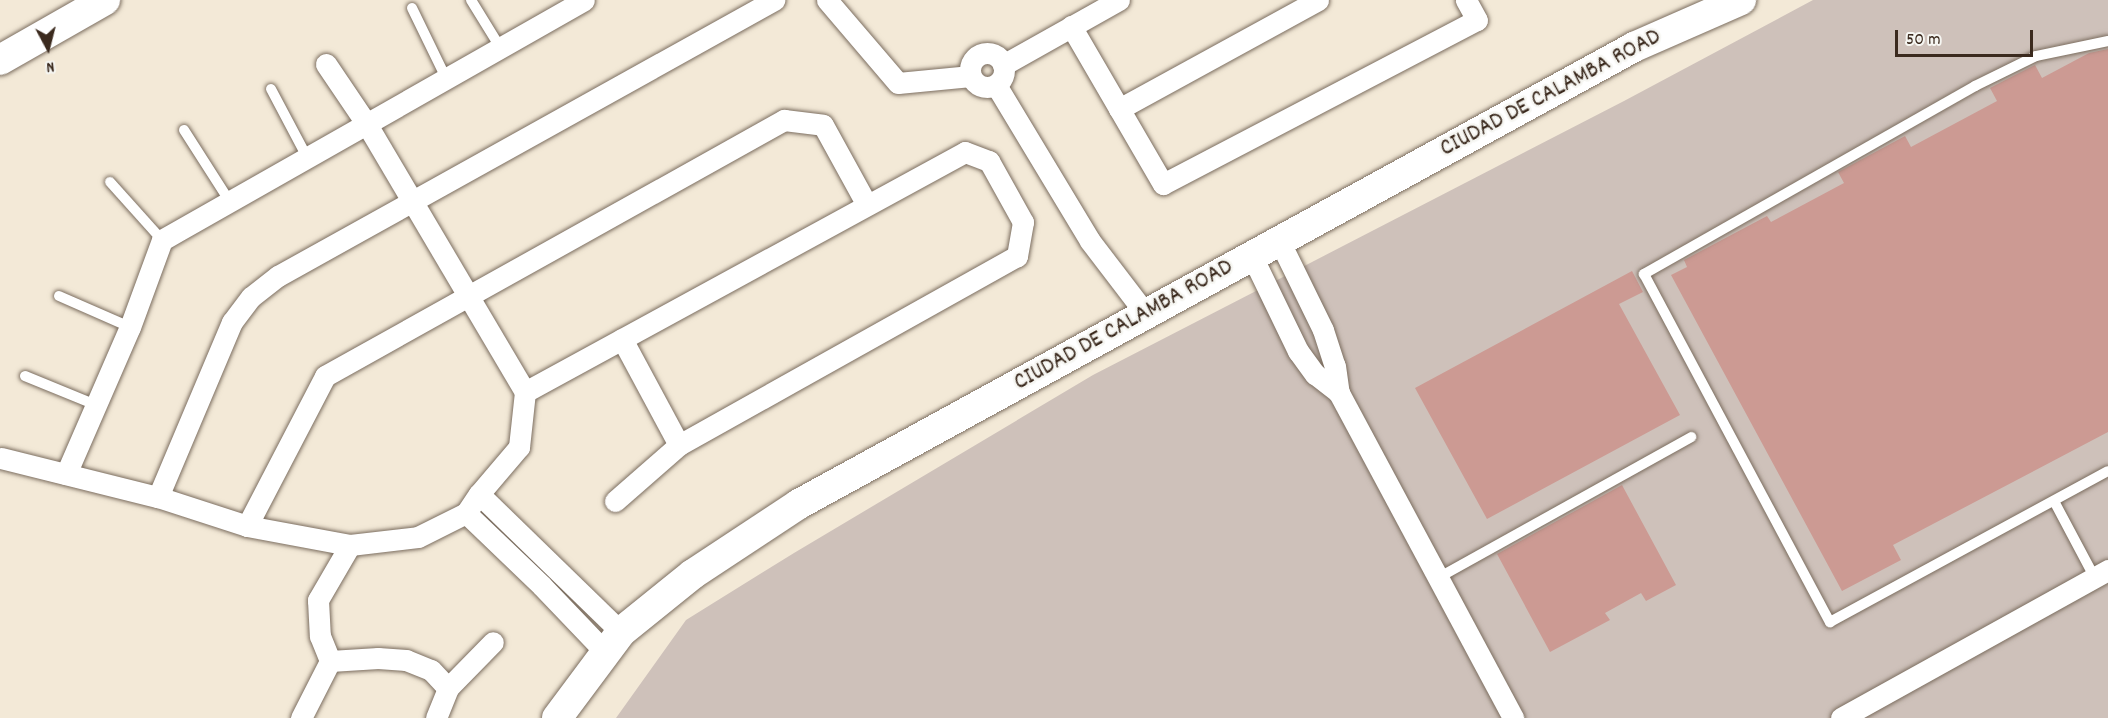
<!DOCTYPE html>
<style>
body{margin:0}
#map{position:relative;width:2108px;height:718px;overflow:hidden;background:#f3e9d7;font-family:Dekko,sans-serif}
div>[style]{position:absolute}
.industrial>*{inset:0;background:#cec1ba}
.building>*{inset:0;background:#cc9a93}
.roads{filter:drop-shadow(0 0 2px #7b6d5f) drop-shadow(0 0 2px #7b6d5f)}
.service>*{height:10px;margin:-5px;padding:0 5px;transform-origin:5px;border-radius:5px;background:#fff}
.minor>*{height:21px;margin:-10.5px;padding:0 10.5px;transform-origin:10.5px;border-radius:10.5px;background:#fff}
.minor>.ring{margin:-10.5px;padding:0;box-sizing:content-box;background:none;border:21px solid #fff;border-radius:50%}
.secondary>*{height:30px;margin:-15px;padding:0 15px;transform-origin:15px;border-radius:15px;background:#fff}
span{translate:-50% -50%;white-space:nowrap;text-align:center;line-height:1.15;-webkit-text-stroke:5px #f6f6f2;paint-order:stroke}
.street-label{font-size:24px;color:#3b2a1e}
.north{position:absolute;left:18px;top:18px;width:60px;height:60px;-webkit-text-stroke:4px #f6f6f2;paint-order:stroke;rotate:173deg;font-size:16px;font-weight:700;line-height:24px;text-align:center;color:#3b2a1e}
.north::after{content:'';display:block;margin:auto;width:21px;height:27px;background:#3b2a1e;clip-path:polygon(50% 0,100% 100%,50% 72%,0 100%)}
.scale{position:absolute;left:1895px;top:30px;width:138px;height:27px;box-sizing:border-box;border:3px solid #3b2a1e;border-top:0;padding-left:8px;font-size:18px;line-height:21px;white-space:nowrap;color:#3b2a1e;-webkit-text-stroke:4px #f6f6f2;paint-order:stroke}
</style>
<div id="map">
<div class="industrial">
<i style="clip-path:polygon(1813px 0,2108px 0,2108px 718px,616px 718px,686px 620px,794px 553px,1093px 375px,1624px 101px)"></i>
</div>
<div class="building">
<i style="clip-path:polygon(2108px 49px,2108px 432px,1893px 545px,1901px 560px,1842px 591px,1671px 275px,1687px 267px,1684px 260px,1767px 216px,1771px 222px,1844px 183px,1838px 172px,1905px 136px,1911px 147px,1997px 101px,1990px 88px,2015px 75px,2035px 65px,2042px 78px,2089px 53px)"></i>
<i style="clip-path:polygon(1632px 271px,1643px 292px,1619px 304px,1680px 415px,1487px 519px,1415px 388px)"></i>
<i style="clip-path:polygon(1622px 485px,1676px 585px,1646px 601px,1641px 593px,1605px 613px,1610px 620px,1550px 652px,1497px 554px)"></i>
</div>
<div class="roads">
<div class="service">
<i style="left:471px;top:0;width:55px;rotate:58.3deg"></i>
<i style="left:412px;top:8px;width:78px;rotate:64.1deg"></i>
<i style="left:2108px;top:41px;width:74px;rotate:168.2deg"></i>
<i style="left:2036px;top:56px;width:68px;rotate:153.8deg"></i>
<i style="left:1975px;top:86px;width:381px;rotate:150.4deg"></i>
<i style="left:1644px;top:274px;width:395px;rotate:61.9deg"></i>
<i style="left:1830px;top:622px;width:316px;rotate:-28.5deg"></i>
<i style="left:271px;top:89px;width:77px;rotate:62.1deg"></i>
<i style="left:184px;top:130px;width:85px;rotate:57.4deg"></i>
<i style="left:110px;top:182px;width:78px;rotate:48.1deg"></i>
<i style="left:59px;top:296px;width:77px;rotate:23.6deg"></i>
<i style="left:25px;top:376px;width:77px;rotate:22.2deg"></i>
<i style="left:2054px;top:501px;width:87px;rotate:62deg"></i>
<i style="left:1438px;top:578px;width:290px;rotate:-29.1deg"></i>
</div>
<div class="minor">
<i style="left:827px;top:0;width:109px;rotate:49.5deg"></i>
<i style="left:898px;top:83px;width:73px;rotate:-5.5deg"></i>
<i style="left:1071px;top:26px;width:183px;rotate:59.8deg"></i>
<i style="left:1163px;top:184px;width:354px;rotate:-27.6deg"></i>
<i style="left:1477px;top:20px;width:23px;rotate:-119deg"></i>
<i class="ring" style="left:970px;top:53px;width:13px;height:13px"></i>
<i style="left:326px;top:64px;width:71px;rotate:55.9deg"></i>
<i style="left:366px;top:123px;width:312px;rotate:59.4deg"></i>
<i style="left:1003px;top:65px;width:133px;rotate:-29.3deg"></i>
<i style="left:996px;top:85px;width:182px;rotate:58.9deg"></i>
<i style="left:1090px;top:241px;width:91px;rotate:52.6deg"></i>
<i style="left:1119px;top:109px;width:227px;rotate:-28.7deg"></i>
<i style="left:1279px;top:240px;width:100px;rotate:63.9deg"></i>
<i style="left:1323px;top:330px;width:38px;rotate:72deg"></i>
<i style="left:1335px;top:366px;width:27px;rotate:82deg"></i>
<i style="left:1339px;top:393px;width:369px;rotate:61.8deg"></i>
<i style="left:1252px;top:256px;width:106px;rotate:64.2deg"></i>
<i style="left:1298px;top:351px;width:29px;rotate:54deg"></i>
<i style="left:1315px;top:374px;width:31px;rotate:38deg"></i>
<i style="left:622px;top:339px;width:120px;rotate:61.7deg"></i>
<i style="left:1px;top:458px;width:162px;rotate:14deg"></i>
<i style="left:158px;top:497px;width:94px;rotate:18deg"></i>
<i style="left:247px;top:526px;width:105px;rotate:10.5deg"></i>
<i style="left:350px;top:545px;width:68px;rotate:-6.7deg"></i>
<i style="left:418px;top:537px;width:54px;rotate:-26.6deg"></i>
<i style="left:466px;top:513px;width:23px;rotate:-56deg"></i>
<i style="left:479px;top:494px;width:62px;rotate:-49.6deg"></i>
<i style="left:519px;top:447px;width:55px;rotate:-83.8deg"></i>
<i style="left:525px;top:392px;width:501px;rotate:-28.61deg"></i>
<i style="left:965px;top:152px;width:26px;rotate:21deg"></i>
<i style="left:989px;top:161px;width:70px;rotate:60.9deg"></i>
<i style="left:1023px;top:222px;width:35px;rotate:100deg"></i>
<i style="left:1017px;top:256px;width:387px;rotate:150.8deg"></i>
<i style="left:679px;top:445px;width:85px;rotate:138.8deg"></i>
<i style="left:66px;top:474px;width:160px;rotate:-66.5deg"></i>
<i style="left:130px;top:327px;width:93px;rotate:-69.8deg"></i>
<i style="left:162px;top:240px;width:485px;rotate:-29.6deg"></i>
<i style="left:479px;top:494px;width:198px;rotate:44.2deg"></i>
<i style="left:158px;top:497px;width:190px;rotate:-67.1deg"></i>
<i style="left:232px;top:322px;width:31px;rotate:-53deg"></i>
<i style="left:251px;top:297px;width:34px;rotate:-38deg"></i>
<i style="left:278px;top:276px;width:568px;rotate:-29.09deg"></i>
<i style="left:466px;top:513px;width:105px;rotate:43.8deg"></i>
<i style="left:542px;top:586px;width:91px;rotate:46.3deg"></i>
<i style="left:247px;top:526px;width:169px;rotate:-62.5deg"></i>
<i style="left:325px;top:376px;width:526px;rotate:-29.15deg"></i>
<i style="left:784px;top:120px;width:39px;rotate:7deg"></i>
<i style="left:823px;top:125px;width:91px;rotate:61.2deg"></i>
<i style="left:350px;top:545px;width:64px;rotate:120.2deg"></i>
<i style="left:318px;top:600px;width:36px;rotate:87deg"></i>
<i style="left:320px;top:636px;width:27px;rotate:68deg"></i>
<i style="left:330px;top:661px;width:48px;rotate:-3.6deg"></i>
<i style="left:378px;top:658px;width:28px;rotate:4deg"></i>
<i style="left:406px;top:660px;width:27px;rotate:22deg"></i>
<i style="left:431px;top:670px;width:25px;rotate:47deg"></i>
<i style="left:301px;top:718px;width:64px;rotate:-63deg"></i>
<i style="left:436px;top:718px;width:32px;rotate:-68deg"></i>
<i style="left:448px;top:688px;width:64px;rotate:-45.6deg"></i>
<i style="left:1841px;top:718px;width:305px;rotate:-29deg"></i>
</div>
<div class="secondary">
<i style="left:0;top:60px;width:121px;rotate:-29.7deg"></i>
<i style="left:557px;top:718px;width:107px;rotate:-53.3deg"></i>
<i style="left:621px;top:632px;width:92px;rotate:-38.9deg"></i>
<i style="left:693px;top:574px;width:127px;rotate:-33.4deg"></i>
<i style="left:799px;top:504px;width:952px;rotate:-28.69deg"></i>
<i style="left:1634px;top:47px;width:117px;rotate:-23.7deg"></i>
</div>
</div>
<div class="street-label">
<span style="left:1551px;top:94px;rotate:-28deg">CIUDAD DE CALAMBA ROAD</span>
<span style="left:1124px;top:326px;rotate:-29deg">CIUDAD DE CALAMBA ROAD</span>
</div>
<div class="north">N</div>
<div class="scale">50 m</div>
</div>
